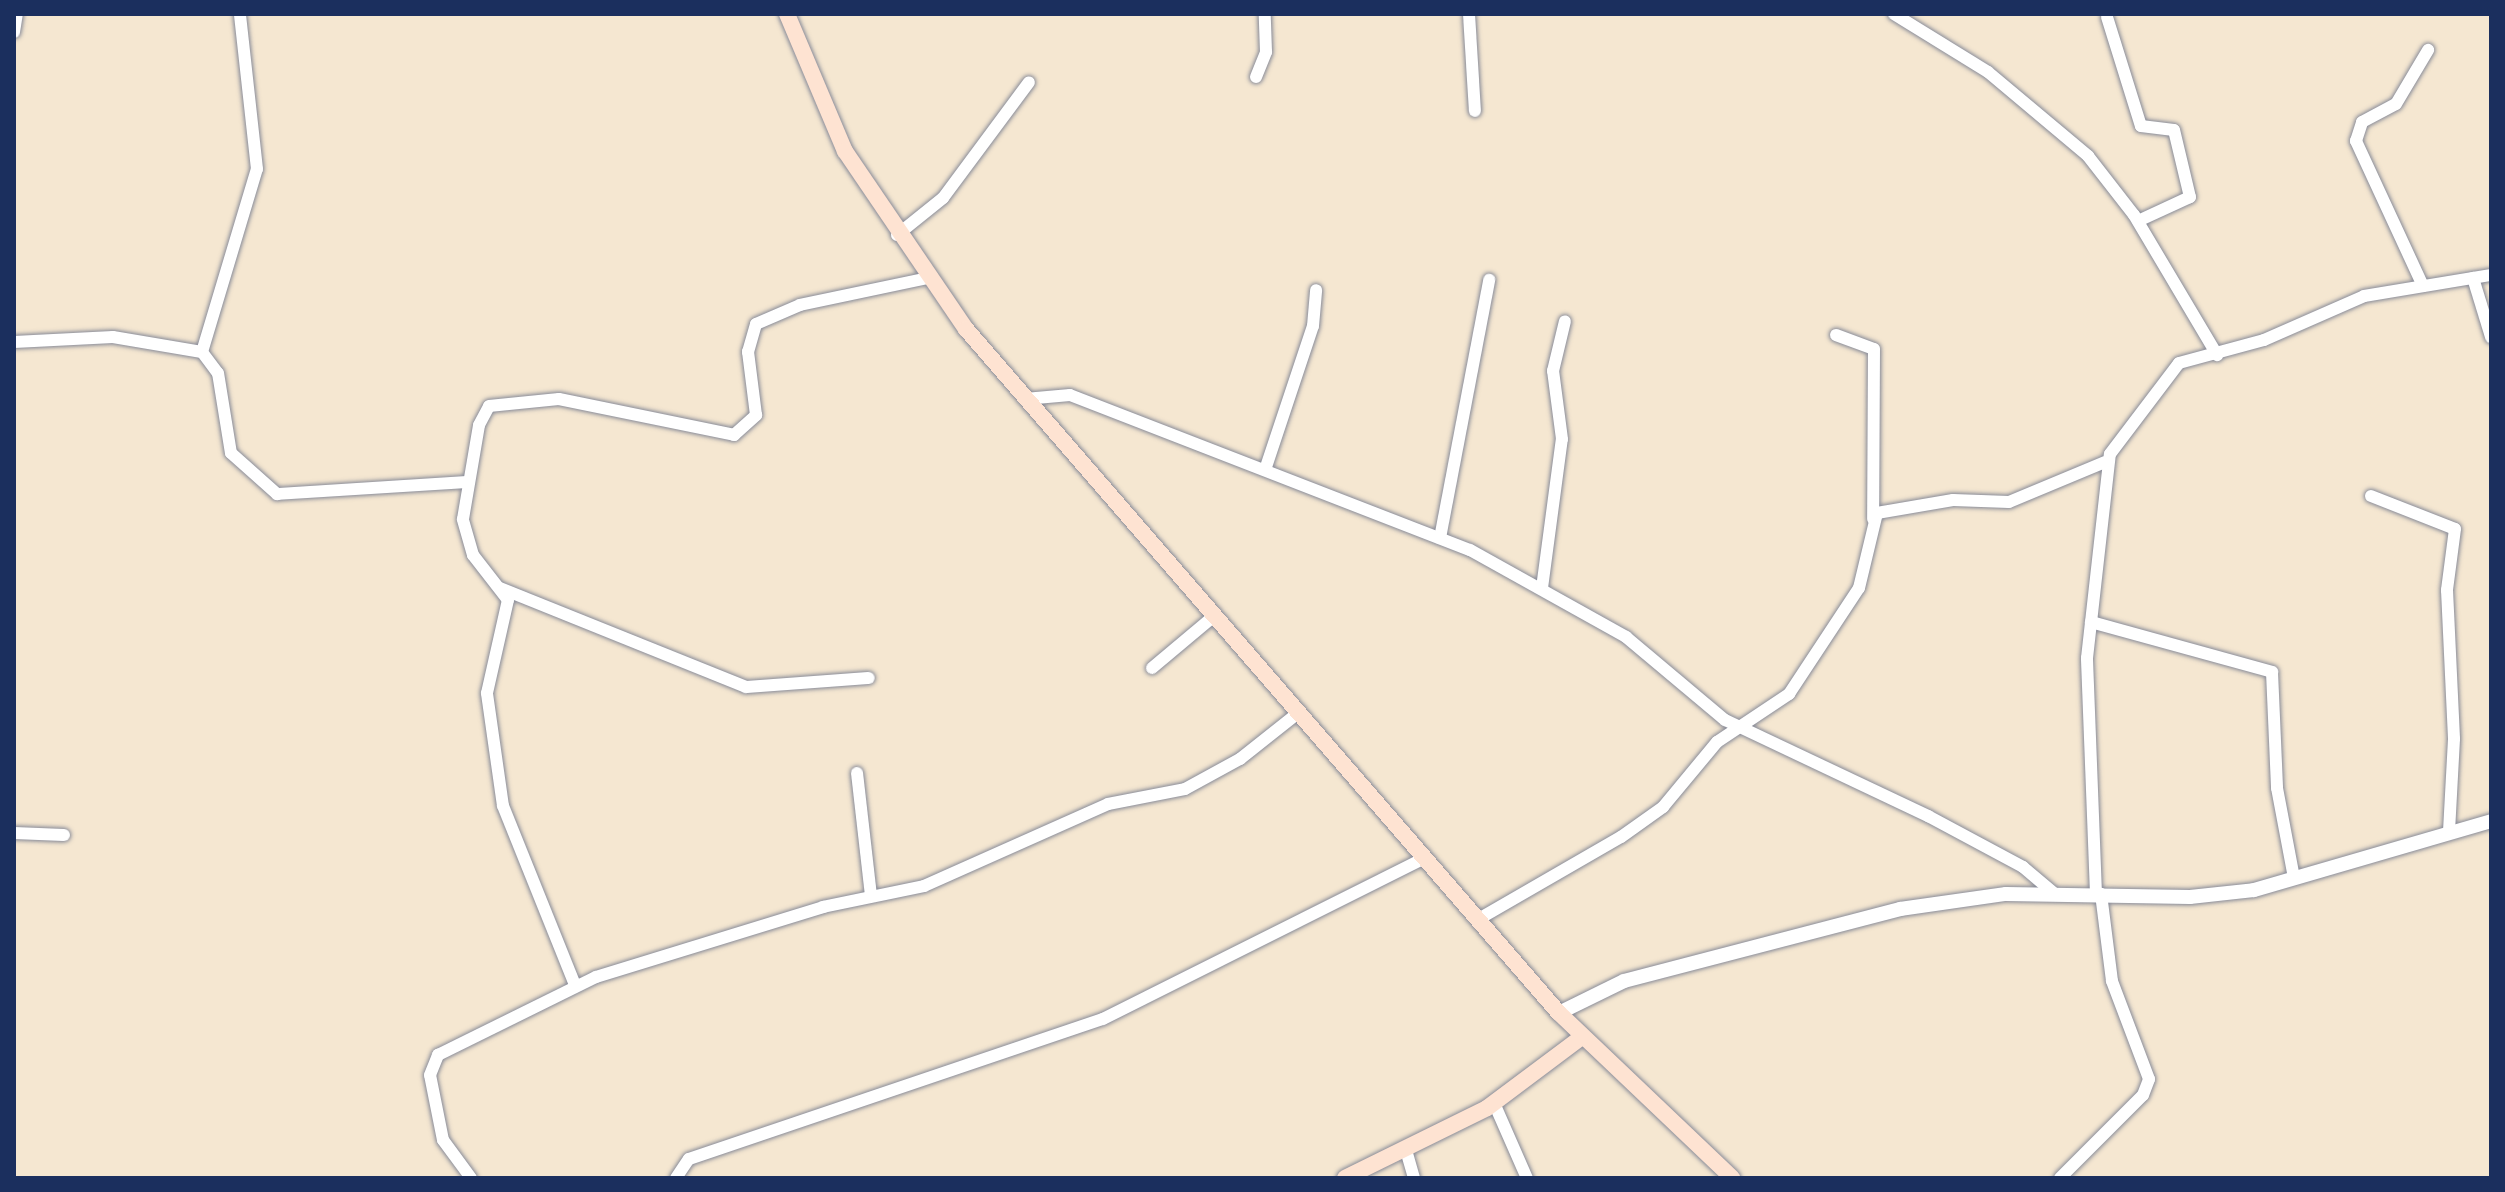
<!DOCTYPE html>
<style>
body{margin:0}
#map{position:relative;width:2505px;height:1192px;overflow:hidden;background:#f5e7d1;font-family:Pangolin,sans-serif}
div>[style]{position:absolute}
.roads{filter:drop-shadow(0 0 2px #888b98) drop-shadow(0 0 2px #888b98)}
.minor>*{height:12px;margin:-6px;padding:0 6px;transform-origin:6px;border-radius:6px;background:#fff}
.tertiary>*{height:14px;margin:-7px;padding:0 7px;transform-origin:7px;border-radius:7px;background:#fff}
.secondary>*{height:16px;margin:-8px;padding:0 8px;transform-origin:8px;border-radius:8px;background:#fee3d2}
span{translate:-50% -50%;white-space:nowrap;text-align:center;line-height:1.15;-webkit-text-stroke:8px #f7f3e8;paint-order:stroke}
.frame{position:absolute;inset:0;border:16px solid #1b2f5e;pointer-events:none}
</style>
<div id="map">
<div class="roads">
<div class="minor">
<i style="left:1469px;top:14px;width:97px;rotate:86.5deg"></i>
<i style="left:1894px;top:14px;width:110px;rotate:31.7deg"></i>
<i style="left:1988px;top:72px;width:131px;rotate:40deg"></i>
<i style="left:2088px;top:156px;width:75px;rotate:52.1deg"></i>
<i style="left:2134px;top:215px;width:163px;rotate:59.3deg"></i>
<i style="left:2107px;top:17px;width:114px;rotate:72.7deg"></i>
<i style="left:2141px;top:126px;width:33px;rotate:7deg"></i>
<i style="left:2174px;top:130px;width:69px;rotate:76.6deg"></i>
<i style="left:2190px;top:197px;width:57px;rotate:155.2deg"></i>
<i style="left:14px;top:32px;width:18px;rotate:-81deg"></i>
<i style="left:1256px;top:77px;width:27px;rotate:-68deg"></i>
<i style="left:1266px;top:52px;width:38px;rotate:-92deg"></i>
<i style="left:897px;top:235px;width:59px;rotate:-38.8deg"></i>
<i style="left:943px;top:198px;width:144px;rotate:-53.4deg"></i>
<i style="left:2473px;top:278px;width:62px;rotate:73deg"></i>
<i style="left:2423px;top:286px;width:160px;rotate:-114.8deg"></i>
<i style="left:2356px;top:141px;width:20px;rotate:-72deg"></i>
<i style="left:2362px;top:122px;width:38px;rotate:-28deg"></i>
<i style="left:2396px;top:104px;width:63px;rotate:-59.3deg"></i>
<i style="left:1836px;top:335px;width:40px;rotate:20.2deg"></i>
<i style="left:1874px;top:349px;width:170px;rotate:90.3deg"></i>
<i style="left:14px;top:342px;width:99px;rotate:-2.9deg"></i>
<i style="left:113px;top:337px;width:90px;rotate:9.6deg"></i>
<i style="left:202px;top:352px;width:26px;rotate:53deg"></i>
<i style="left:218px;top:373px;width:81px;rotate:80.8deg"></i>
<i style="left:231px;top:453px;width:62px;rotate:41.7deg"></i>
<i style="left:277px;top:494px;width:192px;rotate:-3.6deg"></i>
<i style="left:202px;top:352px;width:191px;rotate:-73.3deg"></i>
<i style="left:257px;top:169px;width:156px;rotate:-96.3deg"></i>
<i style="left:1025px;top:399px;width:45px;rotate:-5.1deg"></i>
<i style="left:1070px;top:395px;width:429px;rotate:21.2deg"></i>
<i style="left:1470px;top:550px;width:179px;rotate:29.1deg"></i>
<i style="left:1626px;top:637px;width:129px;rotate:40deg"></i>
<i style="left:1725px;top:720px;width:225px;rotate:25.3deg"></i>
<i style="left:1928px;top:816px;width:108px;rotate:28.2deg"></i>
<i style="left:2023px;top:867px;width:42px;rotate:40.2deg"></i>
<i style="left:1265px;top:470px;width:152px;rotate:-71.6deg"></i>
<i style="left:1313px;top:326px;width:36px;rotate:-85deg"></i>
<i style="left:2371px;top:496px;width:90px;rotate:21.4deg"></i>
<i style="left:2455px;top:529px;width:62px;rotate:97.5deg"></i>
<i style="left:2447px;top:590px;width:149px;rotate:87.3deg"></i>
<i style="left:2454px;top:739px;width:93px;rotate:93.1deg"></i>
<i style="left:1440px;top:538px;width:263px;rotate:-79.2deg"></i>
<i style="left:500px;top:588px;width:265px;rotate:21.9deg"></i>
<i style="left:746px;top:687px;width:123px;rotate:-4.2deg"></i>
<i style="left:1542px;top:588px;width:150px;rotate:-82.4deg"></i>
<i style="left:1562px;top:439px;width:69px;rotate:-97.5deg"></i>
<i style="left:1553px;top:371px;width:51px;rotate:-76.5deg"></i>
<i style="left:2091px;top:622px;width:188px;rotate:15.4deg"></i>
<i style="left:2272px;top:672px;width:116px;rotate:87.5deg"></i>
<i style="left:2277px;top:788px;width:92px;rotate:79.3deg"></i>
<i style="left:1152px;top:668px;width:81px;rotate:-40deg"></i>
<i style="left:857px;top:773px;width:124px;rotate:83.5deg"></i>
<i style="left:14px;top:833px;width:50px;rotate:2.3deg"></i>
<i style="left:2096px;top:894px;width:236px;rotate:-92.2deg"></i>
<i style="left:2087px;top:658px;width:205px;rotate:-83.6deg"></i>
<i style="left:2110px;top:454px;width:114px;rotate:-52.8deg"></i>
<i style="left:2179px;top:363px;width:88px;rotate:-15.1deg"></i>
<i style="left:2264px;top:340px;width:109px;rotate:-23.7deg"></i>
<i style="left:2364px;top:296px;width:129px;rotate:-9.4deg"></i>
<i style="left:1477px;top:920px;width:166px;rotate:-30deg"></i>
<i style="left:1621px;top:837px;width:52px;rotate:-35.5deg"></i>
<i style="left:1663px;top:807px;width:85px;rotate:-50.3deg"></i>
<i style="left:1717px;top:742px;width:87px;rotate:-33.7deg"></i>
<i style="left:1789px;top:694px;width:127px;rotate:-56.6deg"></i>
<i style="left:1859px;top:588px;width:77px;rotate:-76.5deg"></i>
<i style="left:1877px;top:513px;width:77px;rotate:-9.7deg"></i>
<i style="left:1953px;top:500px;width:56px;rotate:2deg"></i>
<i style="left:2009px;top:502px;width:104px;rotate:-22.6deg"></i>
<i style="left:575px;top:985px;width:193px;rotate:-111.9deg"></i>
<i style="left:503px;top:806px;width:114px;rotate:-98.1deg"></i>
<i style="left:487px;top:693px;width:95px;rotate:-77.3deg"></i>
<i style="left:508px;top:600px;width:57px;rotate:-127.9deg"></i>
<i style="left:473px;top:555px;width:37px;rotate:-106deg"></i>
<i style="left:463px;top:519px;width:95px;rotate:-80.3deg"></i>
<i style="left:479px;top:425px;width:21px;rotate:-62deg"></i>
<i style="left:489px;top:406px;width:70px;rotate:-5.7deg"></i>
<i style="left:559px;top:399px;width:179px;rotate:11.6deg"></i>
<i style="left:734px;top:435px;width:30px;rotate:-42deg"></i>
<i style="left:756px;top:415px;width:64px;rotate:-97.2deg"></i>
<i style="left:748px;top:352px;width:29px;rotate:-74deg"></i>
<i style="left:756px;top:324px;width:48px;rotate:-23.4deg"></i>
<i style="left:800px;top:305px;width:131px;rotate:-11.9deg"></i>
<i style="left:1494px;top:1103px;width:82px;rotate:66.3deg"></i>
<i style="left:1406px;top:1150px;width:29px;rotate:74deg"></i>
<i style="left:471px;top:1178px;width:47px;rotate:-126.4deg"></i>
<i style="left:443px;top:1140px;width:66px;rotate:-101.3deg"></i>
<i style="left:430px;top:1075px;width:22px;rotate:-68deg"></i>
<i style="left:438px;top:1055px;width:176px;rotate:-26.3deg"></i>
<i style="left:596px;top:977px;width:238px;rotate:-17.1deg"></i>
<i style="left:823px;top:907px;width:103px;rotate:-11.7deg"></i>
<i style="left:924px;top:886px;width:201px;rotate:-24deg"></i>
<i style="left:1108px;top:804px;width:78px;rotate:-11deg"></i>
<i style="left:1185px;top:789px;width:63px;rotate:-28.6deg"></i>
<i style="left:1240px;top:759px;width:74px;rotate:-38.4deg"></i>
<i style="left:676px;top:1178px;width:23px;rotate:-56deg"></i>
<i style="left:689px;top:1159px;width:437px;rotate:-18.7deg"></i>
<i style="left:1103px;top:1019px;width:359px;rotate:-26.6deg"></i>
<i style="left:2060px;top:1178px;width:117px;rotate:-45deg"></i>
<i style="left:2143px;top:1095px;width:17px;rotate:-69deg"></i>
<i style="left:2149px;top:1079px;width:105px;rotate:-110.7deg"></i>
<i style="left:2112px;top:981px;width:88px;rotate:-97.2deg"></i>
</div>
<div class="tertiary">
<i style="left:1559px;top:1013px;width:72px;rotate:-26.2deg"></i>
<i style="left:1624px;top:981px;width:285px;rotate:-14.6deg"></i>
<i style="left:1900px;top:909px;width:107px;rotate:-8.1deg"></i>
<i style="left:2006px;top:894px;width:184px;rotate:0.9deg"></i>
<i style="left:2190px;top:897px;width:64px;rotate:-6.2deg"></i>
<i style="left:2254px;top:890px;width:247px;rotate:-16.2deg"></i>
</div>
<div class="secondary">
<i style="left:787px;top:14px;width:149px;rotate:67.1deg"></i>
<i style="left:845px;top:151px;width:215px;rotate:55.8deg"></i>
<i style="left:966px;top:329px;width:905px;rotate:49.08deg"></i>
<i style="left:1559px;top:1013px;width:239px;rotate:43.6deg"></i>
<i style="left:1345px;top:1178px;width:158px;rotate:-26.2deg"></i>
<i style="left:1487px;top:1108px;width:119px;rotate:-36.8deg"></i>
</div>
</div>
<div class="frame"></div>
</div>
